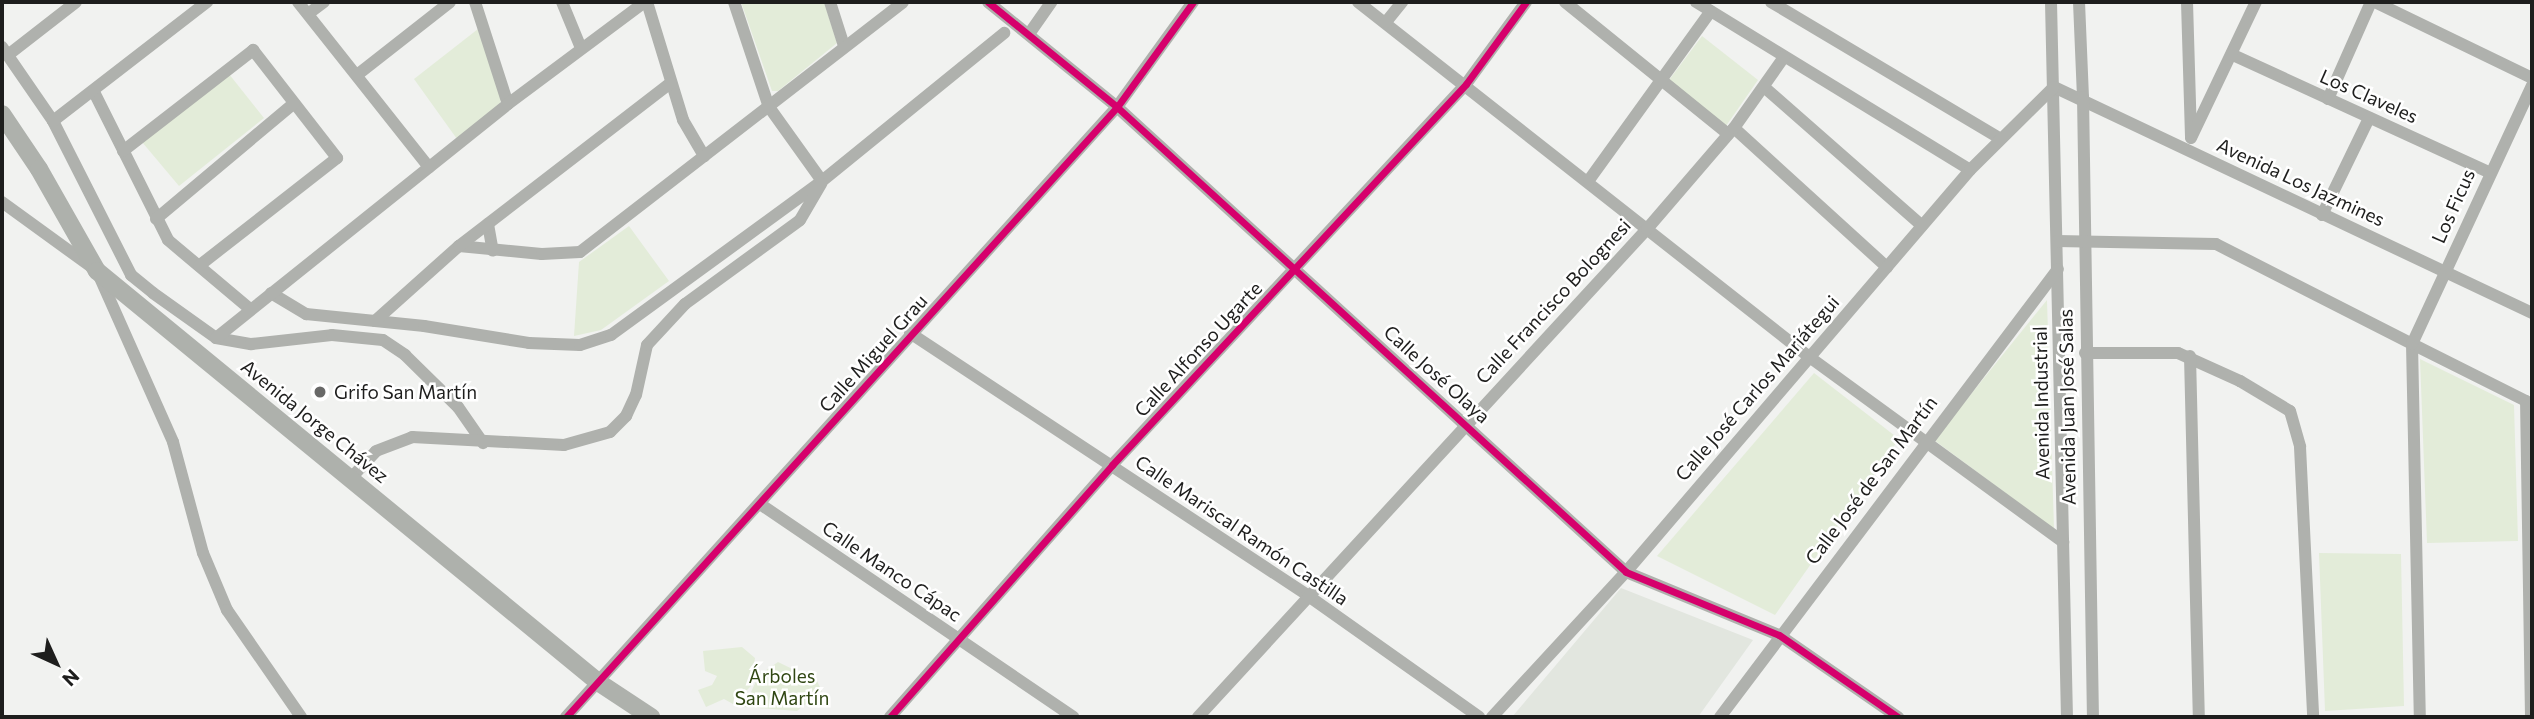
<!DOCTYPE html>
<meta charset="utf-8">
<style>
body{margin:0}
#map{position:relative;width:2534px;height:719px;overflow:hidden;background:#f1f2f0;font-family:Commissioner,sans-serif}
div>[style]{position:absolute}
.built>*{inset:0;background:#e2e6df}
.green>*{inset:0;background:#e3ecd9}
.minor>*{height:12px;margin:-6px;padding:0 6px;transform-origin:6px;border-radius:6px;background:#afb1ad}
.secondary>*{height:18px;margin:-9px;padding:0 9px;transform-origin:9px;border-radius:9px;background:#aeb1ac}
.cycleway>*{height:7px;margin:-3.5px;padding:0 3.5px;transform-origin:3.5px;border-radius:3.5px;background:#d6006c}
.dots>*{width:19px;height:19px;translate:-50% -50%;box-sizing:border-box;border:4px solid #fff;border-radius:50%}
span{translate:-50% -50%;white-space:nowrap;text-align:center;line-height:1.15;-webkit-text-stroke:5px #fff;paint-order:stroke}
.street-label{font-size:19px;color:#1e1e1d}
.poi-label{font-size:19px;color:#1e1e1d}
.left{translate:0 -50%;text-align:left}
.park-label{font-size:19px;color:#304713}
.frame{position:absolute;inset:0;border:4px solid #1e1e1d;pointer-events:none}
.north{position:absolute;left:21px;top:628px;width:70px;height:70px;-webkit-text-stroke:5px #fff;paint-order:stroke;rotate:135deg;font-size:19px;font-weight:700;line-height:28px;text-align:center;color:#1e1e1d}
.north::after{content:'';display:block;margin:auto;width:24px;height:32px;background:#1e1e1d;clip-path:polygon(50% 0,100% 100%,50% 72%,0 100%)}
</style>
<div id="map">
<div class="built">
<i style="clip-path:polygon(1621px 588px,1753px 640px,1698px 717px,1512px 717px)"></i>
</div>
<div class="green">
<i style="clip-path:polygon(741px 2px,824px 2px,837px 43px,778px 91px,772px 91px)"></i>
<i style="clip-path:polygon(478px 29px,501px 99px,499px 108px,457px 139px,414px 79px)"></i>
<i style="clip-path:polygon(1702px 36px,1758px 80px,1726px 126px,1669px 80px)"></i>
<i style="clip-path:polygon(229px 74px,264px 118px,179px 186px,142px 142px)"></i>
<i style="clip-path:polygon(629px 226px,669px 281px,601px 330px,574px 336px,579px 262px)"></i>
<i style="clip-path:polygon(2047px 300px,2054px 529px,1934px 440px)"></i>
<i style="clip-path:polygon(2420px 359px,2514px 405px,2518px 541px,2427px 543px)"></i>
<i style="clip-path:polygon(1814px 373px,1899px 439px,1775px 615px,1657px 556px)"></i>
<i style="clip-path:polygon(2319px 553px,2401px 554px,2404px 706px,2325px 711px)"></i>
<i style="clip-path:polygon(742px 647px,755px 658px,751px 686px,733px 704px,724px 699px,706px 707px,698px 690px,712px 685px,717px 676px,705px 671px,703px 651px)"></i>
<i style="clip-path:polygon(778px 662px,817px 681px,822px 691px,797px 711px,744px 707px,759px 675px)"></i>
</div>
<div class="minor">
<i style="left:298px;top:2px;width:211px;rotate:51.6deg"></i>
<i style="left:475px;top:2px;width:107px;rotate:72.1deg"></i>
<i style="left:562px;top:2px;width:50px;rotate:67.6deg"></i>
<i style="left:647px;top:2px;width:123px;rotate:73deg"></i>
<i style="left:683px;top:120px;width:42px;rotate:59.7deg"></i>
<i style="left:734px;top:2px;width:111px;rotate:71.6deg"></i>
<i style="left:769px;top:107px;width:91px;rotate:54.4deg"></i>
<i style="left:830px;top:2px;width:46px;rotate:72.3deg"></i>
<i style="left:988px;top:2px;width:166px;rotate:39.1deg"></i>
<i style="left:1117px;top:107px;width:689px;rotate:42.41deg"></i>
<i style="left:1626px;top:572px;width:165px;rotate:22.4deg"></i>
<i style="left:1779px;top:635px;width:145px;rotate:34.6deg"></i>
<i style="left:1358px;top:2px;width:573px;rotate:38.19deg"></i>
<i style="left:1808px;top:356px;width:316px;rotate:36.1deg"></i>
<i style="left:1565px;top:2px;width:210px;rotate:39deg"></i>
<i style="left:1696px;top:2px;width:321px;rotate:31.5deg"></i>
<i style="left:1771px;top:2px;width:265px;rotate:30.8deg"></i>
<i style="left:2051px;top:2px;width:715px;rotate:88.72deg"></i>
<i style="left:2079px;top:2px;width:97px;rotate:87.6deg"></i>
<i style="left:2187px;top:2px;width:135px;rotate:88.3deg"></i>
<i style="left:2375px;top:2px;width:174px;rotate:25.8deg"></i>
<i style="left:308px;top:14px;width:20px;rotate:-37deg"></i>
<i style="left:1386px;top:22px;width:26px;rotate:-51deg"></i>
<i style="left:1029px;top:34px;width:39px;rotate:-55deg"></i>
<i style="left:2px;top:47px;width:90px;rotate:55.4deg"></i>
<i style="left:53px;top:121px;width:173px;rotate:63.1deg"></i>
<i style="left:131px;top:275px;width:28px;rotate:39deg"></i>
<i style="left:153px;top:293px;width:77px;rotate:35.5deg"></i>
<i style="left:216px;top:338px;width:36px;rotate:10deg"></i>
<i style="left:251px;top:344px;width:81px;rotate:-6.3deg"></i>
<i style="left:332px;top:335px;width:51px;rotate:5.6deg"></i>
<i style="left:383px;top:340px;width:27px;rotate:34deg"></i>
<i style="left:405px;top:355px;width:74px;rotate:44.5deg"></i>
<i style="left:458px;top:407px;width:44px;rotate:55.2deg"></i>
<i style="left:8px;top:55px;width:86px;rotate:-37.9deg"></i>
<i style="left:2233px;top:55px;width:281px;rotate:24.6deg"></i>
<i style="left:357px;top:75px;width:118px;rotate:-38.1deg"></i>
<i style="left:1764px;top:87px;width:210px;rotate:41.3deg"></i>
<i style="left:2054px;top:87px;width:529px;rotate:25.3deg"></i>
<i style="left:94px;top:92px;width:165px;rotate:63.4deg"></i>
<i style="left:168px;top:240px;width:107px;rotate:40.1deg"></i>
<i style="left:2083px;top:97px;width:620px;rotate:89.08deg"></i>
<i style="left:2328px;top:99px;width:106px;rotate:-66.1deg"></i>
<i style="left:53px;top:121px;width:195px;rotate:-37.7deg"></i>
<i style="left:1734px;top:128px;width:207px;rotate:42.3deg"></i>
<i style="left:2191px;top:138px;width:151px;rotate:-64.5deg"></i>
<i style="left:123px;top:151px;width:165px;rotate:-37.8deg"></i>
<i style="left:253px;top:50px;width:137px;rotate:52.1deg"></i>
<i style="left:337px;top:158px;width:175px;rotate:142deg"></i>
<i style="left:1589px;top:180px;width:208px;rotate:-54.2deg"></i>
<i style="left:2px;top:202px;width:117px;rotate:36deg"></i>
<i style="left:97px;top:271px;width:187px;rotate:66deg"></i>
<i style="left:173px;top:442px;width:115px;rotate:74.9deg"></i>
<i style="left:203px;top:553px;width:62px;rotate:67.2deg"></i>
<i style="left:227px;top:610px;width:130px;rotate:55.3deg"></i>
<i style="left:2322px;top:215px;width:108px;rotate:-64.1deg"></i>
<i style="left:156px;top:219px;width:180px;rotate:-40deg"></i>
<i style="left:488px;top:224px;width:27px;rotate:80deg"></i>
<i style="left:2057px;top:241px;width:159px;rotate:1.1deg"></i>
<i style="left:2216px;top:244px;width:220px;rotate:27deg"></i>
<i style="left:2412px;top:344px;width:373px;rotate:88.8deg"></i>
<i style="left:459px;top:246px;width:83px;rotate:5.5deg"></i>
<i style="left:542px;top:254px;width:38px;rotate:-3deg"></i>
<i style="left:580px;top:252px;width:408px;rotate:-37.7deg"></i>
<i style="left:271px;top:293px;width:41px;rotate:31deg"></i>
<i style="left:306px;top:314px;width:119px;rotate:5.8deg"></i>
<i style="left:424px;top:326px;width:106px;rotate:9.2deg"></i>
<i style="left:529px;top:343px;width:51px;rotate:2.2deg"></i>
<i style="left:580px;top:345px;width:33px;rotate:-18deg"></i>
<i style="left:611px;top:335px;width:261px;rotate:-36.1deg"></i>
<i style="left:822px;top:181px;width:235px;rotate:-39.1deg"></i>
<i style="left:375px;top:321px;width:113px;rotate:-41.8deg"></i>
<i style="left:459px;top:246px;width:267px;rotate:-37.6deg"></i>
<i style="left:910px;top:333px;width:476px;rotate:33.4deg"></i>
<i style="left:1307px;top:595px;width:211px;rotate:35.3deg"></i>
<i style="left:216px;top:338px;width:374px;rotate:-38.7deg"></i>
<i style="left:508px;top:104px;width:171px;rotate:-36.7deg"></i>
<i style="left:2085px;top:353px;width:93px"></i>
<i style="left:2178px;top:353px;width:68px;rotate:24.3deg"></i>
<i style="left:2240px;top:381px;width:58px;rotate:31deg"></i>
<i style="left:2290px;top:411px;width:37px;rotate:74deg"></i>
<i style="left:2300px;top:447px;width:270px;rotate:87.2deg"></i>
<i style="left:2190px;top:356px;width:361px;rotate:88.6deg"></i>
<i style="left:352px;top:477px;width:35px;rotate:-47deg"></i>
<i style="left:376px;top:451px;width:39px;rotate:-21deg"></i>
<i style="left:412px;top:437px;width:152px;rotate:3deg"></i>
<i style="left:564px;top:445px;width:48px;rotate:-15.8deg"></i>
<i style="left:610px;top:432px;width:23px;rotate:-45deg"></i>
<i style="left:626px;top:416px;width:23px;rotate:-65deg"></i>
<i style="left:636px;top:395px;width:51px;rotate:-77.6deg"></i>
<i style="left:647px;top:345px;width:56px;rotate:-47.2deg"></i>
<i style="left:685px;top:304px;width:142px;rotate:-36.1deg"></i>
<i style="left:800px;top:220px;width:42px;rotate:-59.7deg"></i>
<i style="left:760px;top:504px;width:379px;rotate:34.2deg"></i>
<i style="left:566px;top:717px;width:822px;rotate:-47.91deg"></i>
<i style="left:1117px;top:107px;width:130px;rotate:-54.1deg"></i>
<i style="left:890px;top:717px;width:336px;rotate:-48.6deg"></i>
<i style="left:1112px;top:465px;width:520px;rotate:-47.1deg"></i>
<i style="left:1466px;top:84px;width:102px;rotate:-53.8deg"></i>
<i style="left:1198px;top:717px;width:663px;rotate:-47.38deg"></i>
<i style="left:1647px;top:229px;width:133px;rotate:-49.3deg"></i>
<i style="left:1734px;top:128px;width:87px;rotate:-54.8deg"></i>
<i style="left:1492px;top:717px;width:197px;rotate:-47.3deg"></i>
<i style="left:1626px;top:572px;width:529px;rotate:-49.45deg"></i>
<i style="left:1970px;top:170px;width:118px;rotate:-44.7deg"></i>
<i style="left:1720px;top:717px;width:561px;rotate:-52.97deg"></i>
<i style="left:2531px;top:717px;width:316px;rotate:-90.9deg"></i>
<i style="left:2526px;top:401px;width:127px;rotate:-153.4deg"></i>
<i style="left:2412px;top:344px;width:285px;rotate:-65.1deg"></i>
</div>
<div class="secondary">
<i style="left:2px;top:114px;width:66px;rotate:56.1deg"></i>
<i style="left:39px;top:169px;width:117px;rotate:60.4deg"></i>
<i style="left:97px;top:271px;width:648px;rotate:39.36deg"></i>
<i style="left:598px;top:682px;width:64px;rotate:33.4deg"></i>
</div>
<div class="cycleway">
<i style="left:988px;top:2px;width:166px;rotate:39.1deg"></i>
<i style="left:1117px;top:107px;width:689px;rotate:42.41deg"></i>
<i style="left:1626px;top:572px;width:165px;rotate:22.4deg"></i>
<i style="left:1779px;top:635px;width:145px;rotate:34.6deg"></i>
<i style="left:566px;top:717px;width:822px;rotate:-47.91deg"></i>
<i style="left:1117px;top:107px;width:130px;rotate:-54.1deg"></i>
<i style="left:890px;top:717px;width:336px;rotate:-48.6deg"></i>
<i style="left:1112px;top:465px;width:520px;rotate:-47.1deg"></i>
<i style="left:1466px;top:84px;width:102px;rotate:-53.8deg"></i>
</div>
<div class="dots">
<i style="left:320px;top:392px;background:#686867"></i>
</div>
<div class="street-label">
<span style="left:2369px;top:96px;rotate:24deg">Los Claveles</span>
<span style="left:2301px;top:182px;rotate:25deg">Avenida Los Jazmines</span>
<span style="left:2453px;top:206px;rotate:-66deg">Los Ficus</span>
<span style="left:1553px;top:301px;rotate:-47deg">Calle Francisco Bolognesi</span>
<span style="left:1198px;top:349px;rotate:-47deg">Calle Alfonso Ugarte</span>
<span style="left:873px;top:353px;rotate:-48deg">Calle Miguel Grau</span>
<span style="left:1437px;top:374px;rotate:42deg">Calle José Olaya</span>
<span style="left:1757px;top:388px;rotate:-49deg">Calle José Carlos Mariátegui</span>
<span style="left:2041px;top:403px;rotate:-91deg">Avenida Industrial</span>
<span style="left:2067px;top:407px;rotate:-91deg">Avenida Juan José Salas</span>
<span style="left:315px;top:421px;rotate:39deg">Avenida Jorge Chávez</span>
<span style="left:1871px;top:480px;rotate:-53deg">Calle José de San Martín</span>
<span style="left:1242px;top:530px;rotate:34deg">Calle Mariscal Ramón Castilla</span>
<span style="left:892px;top:571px;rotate:34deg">Calle Manco Cápac</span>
</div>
<div class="poi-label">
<span class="left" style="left:334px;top:392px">Grifo San Martín</span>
</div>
<div class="park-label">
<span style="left:782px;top:687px">Árboles<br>San Martín</span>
</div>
<div class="frame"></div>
<div class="north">N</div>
</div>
